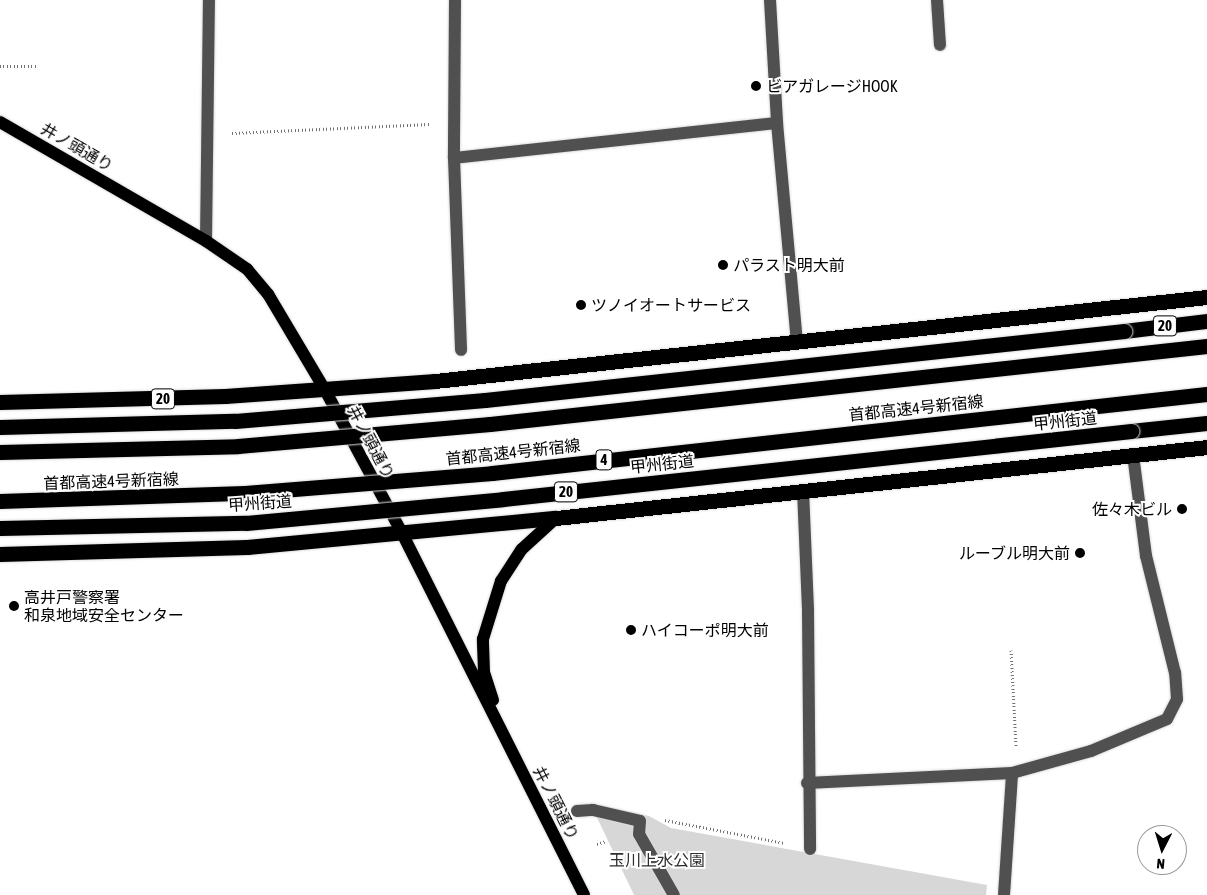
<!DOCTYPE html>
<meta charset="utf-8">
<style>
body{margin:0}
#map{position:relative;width:1207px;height:895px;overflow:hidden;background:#fff;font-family:"Asap Condensed","Noto Sans JP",sans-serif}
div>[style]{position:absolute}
.green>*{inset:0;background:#d7d7d7}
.path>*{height:3px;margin-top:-1.5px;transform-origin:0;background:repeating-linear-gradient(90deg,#727272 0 1px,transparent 0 3.5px)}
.roads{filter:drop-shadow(0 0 1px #dbdbdb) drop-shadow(0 0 1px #dbdbdb)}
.minor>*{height:12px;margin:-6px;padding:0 6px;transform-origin:6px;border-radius:6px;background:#505050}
.major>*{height:12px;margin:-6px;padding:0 6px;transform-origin:6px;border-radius:6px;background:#000}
.highway>*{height:15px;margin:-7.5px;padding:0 7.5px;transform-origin:7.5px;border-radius:7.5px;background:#000}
.bridges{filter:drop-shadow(0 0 1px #dbdbdb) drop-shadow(0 0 1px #dbdbdb)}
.highway-bridge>*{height:15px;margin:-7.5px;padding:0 7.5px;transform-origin:7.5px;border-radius:7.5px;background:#000}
.dots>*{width:14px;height:14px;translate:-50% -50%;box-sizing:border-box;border:2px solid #fff;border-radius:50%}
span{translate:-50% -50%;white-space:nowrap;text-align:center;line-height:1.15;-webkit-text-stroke:4px #fff;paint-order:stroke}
.shield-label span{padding:1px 4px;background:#fff;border:1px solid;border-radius:4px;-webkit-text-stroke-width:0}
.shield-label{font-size:15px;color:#000;font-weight:700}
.poi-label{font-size:16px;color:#000}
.left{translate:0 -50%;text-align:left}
.right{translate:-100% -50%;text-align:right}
.street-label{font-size:16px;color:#000}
.park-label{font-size:16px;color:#2e2e2e}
.north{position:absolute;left:1137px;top:825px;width:50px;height:50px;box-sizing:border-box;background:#fff;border:1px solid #999;border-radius:50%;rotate:185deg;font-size:14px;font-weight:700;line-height:20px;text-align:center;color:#000}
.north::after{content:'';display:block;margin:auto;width:18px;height:22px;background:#000;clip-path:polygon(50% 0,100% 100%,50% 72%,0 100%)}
</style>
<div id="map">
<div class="green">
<i style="clip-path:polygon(590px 803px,649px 816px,671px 828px,987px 885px,986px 895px,634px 895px)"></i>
</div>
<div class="path">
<i style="left:0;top:66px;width:37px"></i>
<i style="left:232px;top:133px;width:198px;rotate:-2.6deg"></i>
<i style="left:1011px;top:650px;width:96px;rotate:87deg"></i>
<i style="left:665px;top:820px;width:121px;rotate:10.9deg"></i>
<i style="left:597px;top:844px;width:9px;rotate:-18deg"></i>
</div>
<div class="roads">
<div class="minor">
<i style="left:455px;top:0;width:158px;rotate:90.4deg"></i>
<i style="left:454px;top:158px;width:192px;rotate:87.9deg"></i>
<i style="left:770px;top:0;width:123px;rotate:86.7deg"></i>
<i style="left:777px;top:123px;width:220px;rotate:84.8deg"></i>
<i style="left:937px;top:0;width:45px;rotate:86.2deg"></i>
<i style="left:454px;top:158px;width:325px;rotate:-6.2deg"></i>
<i style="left:206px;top:241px;width:241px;rotate:-89.3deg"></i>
<i style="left:803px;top:490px;width:121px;rotate:87.6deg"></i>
<i style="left:808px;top:611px;width:238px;rotate:89.5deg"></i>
<i style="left:807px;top:783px;width:205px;rotate:-2.8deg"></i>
<i style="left:1012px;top:773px;width:82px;rotate:-15.6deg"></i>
<i style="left:1091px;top:751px;width:82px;rotate:-22.8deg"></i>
<i style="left:1167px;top:719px;width:22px;rotate:-63deg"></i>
<i style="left:1177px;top:699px;width:26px;rotate:-94deg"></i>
<i style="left:1175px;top:673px;width:121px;rotate:-103.9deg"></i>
<i style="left:1146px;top:556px;width:102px;rotate:-97.3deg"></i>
<i style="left:577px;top:811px;width:16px;rotate:-4deg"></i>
<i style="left:593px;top:810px;width:48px;rotate:13.2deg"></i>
<i style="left:640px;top:821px;width:13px;rotate:94deg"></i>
<i style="left:639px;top:834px;width:70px;rotate:60.2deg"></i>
<i style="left:1004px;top:895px;width:122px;rotate:-86.2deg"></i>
</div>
<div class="major">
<i style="left:0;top:122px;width:238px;rotate:30deg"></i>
<i style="left:206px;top:241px;width:50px;rotate:34.3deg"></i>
<i style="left:247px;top:269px;width:33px;rotate:50deg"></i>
<i style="left:268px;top:294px;width:112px;rotate:59.3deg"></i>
<i style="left:325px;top:390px;width:162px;rotate:61.7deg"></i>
<i style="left:402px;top:533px;width:405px;rotate:63.3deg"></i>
<i style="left:493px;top:700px;width:29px;rotate:-108deg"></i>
<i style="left:484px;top:672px;width:33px;rotate:-92deg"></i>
<i style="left:483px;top:639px;width:61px;rotate:-72.8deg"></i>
<i style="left:501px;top:581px;width:38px;rotate:-57deg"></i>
<i style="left:522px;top:549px;width:46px;rotate:-42.4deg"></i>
</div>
<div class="highway">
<i style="left:1124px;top:331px;width:84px;rotate:-6.9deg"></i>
<i style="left:0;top:402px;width:225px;rotate:-1.5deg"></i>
<i style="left:225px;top:396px;width:211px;rotate:-4.1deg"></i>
<i style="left:435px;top:381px;width:777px;rotate:-6.21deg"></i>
<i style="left:1131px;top:431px;width:76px;rotate:-6deg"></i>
<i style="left:0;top:554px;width:247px;rotate:-1.6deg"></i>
<i style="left:247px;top:547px;width:310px;rotate:-5.4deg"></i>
<i style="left:556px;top:518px;width:655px;rotate:-6.22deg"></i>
</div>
</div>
<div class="bridges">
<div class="highway-bridge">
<i style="left:0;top:427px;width:235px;rotate:-1.5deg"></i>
<i style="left:235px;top:421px;width:251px;rotate:-4.8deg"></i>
<i style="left:485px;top:400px;width:643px;rotate:-6.16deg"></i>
<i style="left:0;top:452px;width:238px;rotate:-1.4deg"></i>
<i style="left:238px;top:446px;width:253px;rotate:-5deg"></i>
<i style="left:490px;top:424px;width:721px;rotate:-6.21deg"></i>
<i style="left:0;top:501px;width:245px;rotate:-1.9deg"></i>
<i style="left:245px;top:493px;width:248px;rotate:-4.6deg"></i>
<i style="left:492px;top:473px;width:719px;rotate:-6.31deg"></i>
<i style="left:0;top:528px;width:246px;rotate:-1.2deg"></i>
<i style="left:246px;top:523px;width:258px;rotate:-5.3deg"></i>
<i style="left:503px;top:499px;width:632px;rotate:-6.18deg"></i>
</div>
</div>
<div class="dots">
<i style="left:756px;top:86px;background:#000"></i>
<i style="left:723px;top:265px;background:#000"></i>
<i style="left:581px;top:305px;background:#000"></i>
<i style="left:1182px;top:509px;background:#000"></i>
<i style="left:1080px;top:553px;background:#000"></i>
<i style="left:14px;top:606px;background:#000"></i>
<i style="left:631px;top:630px;background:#000"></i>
</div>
<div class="shield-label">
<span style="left:1165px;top:326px">20</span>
<span style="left:163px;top:399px">20</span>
<span style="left:604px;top:460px">4</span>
<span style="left:566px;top:492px">20</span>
</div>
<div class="poi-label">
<span class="left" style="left:766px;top:86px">ビアガレージHOOK</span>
<span class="left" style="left:733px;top:265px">パラスト明大前</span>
<span class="left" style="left:591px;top:305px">ツノイオートサービス</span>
<span class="right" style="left:1172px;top:509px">佐々木ビル</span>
<span class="right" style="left:1070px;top:553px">ルーブル明大前</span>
<span class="left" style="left:24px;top:606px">高井戸警察署<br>和泉地域安全センター</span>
<span class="left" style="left:641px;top:630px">ハイコーポ明大前</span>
</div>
<div class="street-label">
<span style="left:77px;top:147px;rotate:30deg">井ノ頭通り</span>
<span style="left:916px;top:408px;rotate:-6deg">首都高速4号新宿線</span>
<span style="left:1065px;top:421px;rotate:-6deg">甲州街道</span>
<span style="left:371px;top:442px;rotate:62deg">井ノ頭通り</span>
<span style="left:513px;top:452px;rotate:-6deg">首都高速4号新宿線</span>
<span style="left:662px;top:464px;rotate:-6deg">甲州街道</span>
<span style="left:111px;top:481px;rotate:-2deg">首都高速4号新宿線</span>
<span style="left:260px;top:503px;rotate:-4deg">甲州街道</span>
<span style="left:556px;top:803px;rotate:63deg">井ノ頭通り</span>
</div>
<div class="park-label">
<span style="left:657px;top:860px">玉川上水公園</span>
</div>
<div class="north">N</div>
</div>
